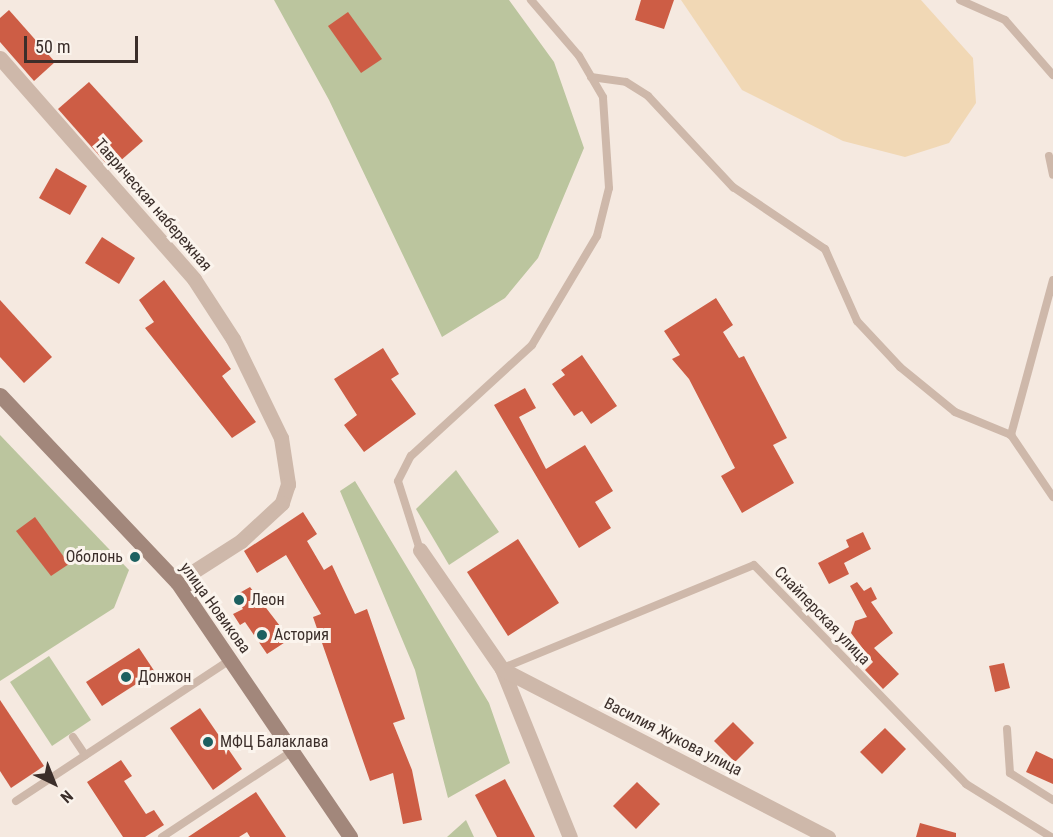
<!DOCTYPE html>
<meta charset="utf-8">
<style>
body{margin:0}
#map{position:relative;width:1053px;height:837px;overflow:hidden;background:#f5e9e0;font-family:"Roboto Condensed",sans-serif}
div>[style]{position:absolute}
.green>*{inset:0;background:#bbc59e}
.sand>*{inset:0;background:#f1d8b5}
.building>*{inset:0;background:#cd5d45}
.service>*{height:8px;margin:-4px;padding:0 4px;transform-origin:4px;border-radius:4px;background:#ceb8aa}
.minor>*{height:15px;margin:-7.5px;padding:0 7.5px;transform-origin:7.5px;border-radius:7.5px;background:#ceb8aa}
.secondary>*{height:15px;margin:-7.5px;padding:0 7.5px;transform-origin:7.5px;border-radius:7.5px;background:#a2877b}
.dots>*{width:16px;height:16px;translate:-50% -50%;box-sizing:border-box;border:3px solid #fbf4ed;border-radius:50%}
span{translate:-50% -50%;white-space:nowrap;text-align:center;line-height:1.15;-webkit-text-stroke:6px #fbf4ed;paint-order:stroke}
.street-label{font-size:16px;color:#3b2e2a}
.poi-label{font-size:16px;color:#3b2e2a}
.right{translate:-100% -50%;text-align:right}
.left{translate:0 -50%;text-align:left}
.north{position:absolute;left:24px;top:753px;width:60px;height:60px;-webkit-text-stroke:4px #fbf4ed;paint-order:stroke;rotate:137deg;font-size:16px;font-weight:700;line-height:24px;text-align:center;color:#3b2e2a}
.north::after{content:'';display:block;margin:auto;width:21px;height:27px;background:#3b2e2a;clip-path:polygon(50% 0,100% 100%,50% 72%,0 100%)}
.scale{position:absolute;left:24px;top:36px;width:114px;height:27px;box-sizing:border-box;border:3px solid #3b2e2a;border-top:0;padding-left:8px;font-size:18px;line-height:21px;white-space:nowrap;color:#3b2e2a;-webkit-text-stroke:4px #fbf4ed;paint-order:stroke}
</style>
<div id="map">
<div class="green">
<i style="clip-path:polygon(274px 0,509px 0,554px 62px,584px 148px,538px 258px,505px 298px,442px 337px,329px 100px)"></i>
<i style="clip-path:polygon(0 435px,129px 570px,114px 608px,0 681px)"></i>
<i style="clip-path:polygon(456px 470px,499px 532px,449px 565px,416px 509px)"></i>
<i style="clip-path:polygon(355px 481px,489px 703px,510px 763px,448px 798px,415px 670px,340px 491px)"></i>
<i style="clip-path:polygon(49px 656px,91px 720px,52px 746px,10px 682px)"></i>
<i style="clip-path:polygon(466px 820px,474px 837px,447px 837px)"></i>
</div>
<div class="sand">
<i style="clip-path:polygon(681px 0,921px 0,973px 58px,976px 103px,949px 143px,905px 157px,843px 141px,742px 90px)"></i>
</div>
<div class="building">
<i style="clip-path:polygon(641px 0,674px 0,664px 29px,635px 20px)"></i>
<i style="clip-path:polygon(9px 10px,55px 62px,34px 81px,0 42px,0 18px)"></i>
<i style="clip-path:polygon(348px 12px,382px 59px,361px 73px,328px 26px)"></i>
<i style="clip-path:polygon(89px 82px,143px 141px,111px 169px,58px 109px)"></i>
<i style="clip-path:polygon(56px 168px,87px 186px,70px 215px,39px 198px)"></i>
<i style="clip-path:polygon(102px 237px,135px 258px,119px 284px,85px 263px)"></i>
<i style="clip-path:polygon(164px 280px,231px 369px,222px 376px,256px 422px,232px 438px,145px 328px,154px 322px,139px 300px)"></i>
<i style="clip-path:polygon(716px 298px,733px 325px,723px 332px,739px 358px,744px 356px,787px 438px,773px 445px,794px 483px,742px 513px,721px 476px,735px 468px,689px 379px,672px 359px,680px 355px,664px 331px)"></i>
<i style="clip-path:polygon(0 300px,52px 357px,24px 383px,0 357px)"></i>
<i style="clip-path:polygon(383px 348px,399px 374px,391px 379px,416px 414px,364px 452px,344px 425px,357px 415px,334px 379px)"></i>
<i style="clip-path:polygon(582px 355px,617px 406px,591px 424px,582px 411px,574px 416px,552px 384px,565px 375px,561px 370px)"></i>
<i style="clip-path:polygon(525px 388px,536px 408px,519px 417px,546px 469px,585px 445px,613px 491px,595px 502px,611px 528px,579px 548px,494px 405px)"></i>
<i style="clip-path:polygon(303px 512px,317px 534px,307px 541px,324px 570px,332px 565px,355px 614px,367px 609px,405px 719px,393px 723px,412px 770px,422px 820px,403px 824px,393px 773px,370px 781px,313px 617px,321px 614px,286px 555px,257px 573px,244px 551px)"></i>
<i style="clip-path:polygon(35px 517px,69px 564px,51px 576px,16px 531px)"></i>
<i style="clip-path:polygon(863px 532px,871px 549px,844px 563px,849px 574px,829px 584px,818px 563px,849px 547px,846px 540px)"></i>
<i style="clip-path:polygon(518px 539px,559px 603px,508px 636px,467px 572px)"></i>
<i style="clip-path:polygon(857px 582px,864px 591px,871px 587px,877px 599px,871px 602px,893px 633px,874px 648px,899px 674px,883px 689px,865px 670px,873px 662px,851px 633px,855px 621px,867px 617px,850px 586px)"></i>
<i style="clip-path:polygon(250px 587px,290px 639px,267px 654px,245px 622px,240px 625px,233px 614px,243px 609px,234px 596px)"></i>
<i style="clip-path:polygon(139px 648px,155px 672px,102px 706px,86px 682px)"></i>
<i style="clip-path:polygon(1004px 663px,1010px 688px,995px 692px,989px 666px)"></i>
<i style="clip-path:polygon(0 700px,44px 766px,11px 788px,0 771px)"></i>
<i style="clip-path:polygon(200px 708px,242px 769px,213px 790px,170px 728px)"></i>
<i style="clip-path:polygon(733px 722px,754px 743px,735px 762px,714px 741px)"></i>
<i style="clip-path:polygon(885px 728px,906px 749px,882px 774px,860px 752px)"></i>
<i style="clip-path:polygon(1036px 751px,1053px 759px,1053px 784px,1026px 772px)"></i>
<i style="clip-path:polygon(121px 760px,132px 776px,124px 781px,146px 814px,154px 810px,164px 825px,145px 837px,123px 837px,87px 782px)"></i>
<i style="clip-path:polygon(505px 779px,535px 837px,497px 837px,475px 795px)"></i>
<i style="clip-path:polygon(637px 782px,660px 804px,636px 829px,613px 806px)"></i>
<i style="clip-path:polygon(256px 792px,286px 837px,250px 837px,247px 832px,239px 837px,188px 837px)"></i>
<i style="clip-path:polygon(920px 823px,956px 833px,956px 837px,916px 837px)"></i>
</div>
<div class="service">
<i style="left:960px;top:0;width:49px;rotate:24deg"></i>
<i style="left:1005px;top:20px;width:73px;rotate:48.9deg"></i>
<i style="left:591px;top:77px;width:35px;rotate:8deg"></i>
<i style="left:626px;top:82px;width:26px;rotate:32deg"></i>
<i style="left:648px;top:96px;width:125px;rotate:47deg"></i>
<i style="left:733px;top:187px;width:111px;rotate:34deg"></i>
<i style="left:825px;top:249px;width:79px;rotate:66deg"></i>
<i style="left:857px;top:321px;width:63px;rotate:46.9deg"></i>
<i style="left:900px;top:367px;width:71px;rotate:39.3deg"></i>
<i style="left:955px;top:412px;width:61px;rotate:22.3deg"></i>
<i style="left:1049px;top:156px;width:19px;rotate:78deg"></i>
<i style="left:1053px;top:280px;width:161px;rotate:105.2deg"></i>
<i style="left:1011px;top:435px;width:75px;rotate:55.9deg"></i>
<i style="left:420px;top:550px;width:72px;rotate:-107.7deg"></i>
<i style="left:398px;top:481px;width:28px;rotate:-63deg"></i>
<i style="left:411px;top:456px;width:164px;rotate:-42.5deg"></i>
<i style="left:532px;top:345px;width:127px;rotate:-59.2deg"></i>
<i style="left:597px;top:236px;width:49px;rotate:-76deg"></i>
<i style="left:609px;top:188px;width:91px;rotate:-93.8deg"></i>
<i style="left:603px;top:97px;width:48px;rotate:-120.3deg"></i>
<i style="left:579px;top:56px;width:74px;rotate:-130.6deg"></i>
<i style="left:503px;top:668px;width:271px;rotate:-22.3deg"></i>
<i style="left:754px;top:565px;width:305px;rotate:45.9deg"></i>
<i style="left:966px;top:784px;width:100px;rotate:31.9deg"></i>
<i style="left:1007px;top:729px;width:44px;rotate:86.1deg"></i>
<i style="left:1010px;top:773px;width:51px;rotate:32.1deg"></i>
<i style="left:73px;top:737px;width:22px;rotate:56deg"></i>
<i style="left:16px;top:801px;width:256px;rotate:-33.4deg"></i>
<i style="left:162px;top:837px;width:154px;rotate:-33.4deg"></i>
</div>
<div class="minor">
<i style="left:0;top:58px;width:294px;rotate:48.7deg"></i>
<i style="left:194px;top:279px;width:72px;rotate:57deg"></i>
<i style="left:233px;top:339px;width:110px;rotate:64.1deg"></i>
<i style="left:281px;top:438px;width:47px;rotate:81.3deg"></i>
<i style="left:288px;top:484px;width:20px;rotate:108deg"></i>
<i style="left:282px;top:503px;width:56px;rotate:137.2deg"></i>
<i style="left:241px;top:541px;width:76px;rotate:147.4deg"></i>
<i style="left:420px;top:550px;width:145px;rotate:55.4deg"></i>
<i style="left:502px;top:669px;width:181px;rotate:68deg"></i>
<i style="left:502px;top:669px;width:367px;rotate:27.3deg"></i>
</div>
<div class="secondary">
<i style="left:0;top:395px;width:257px;rotate:46.6deg"></i>
<i style="left:177px;top:582px;width:308px;rotate:55.8deg"></i>
</div>
<div class="dots">
<i style="left:135px;top:557px;background:#1c6060"></i>
<i style="left:239px;top:600px;background:#1c6060"></i>
<i style="left:262px;top:635px;background:#1c6060"></i>
<i style="left:126px;top:677px;background:#1c6060"></i>
<i style="left:208px;top:742px;background:#1c6060"></i>
</div>
<div class="street-label">
<span style="left:153px;top:205px;rotate:49deg">Таврическая набережная</span>
<span style="left:215px;top:608px;rotate:54deg">улица Новикова</span>
<span style="left:822px;top:616px;rotate:46deg">Снайперская улица</span>
<span style="left:673px;top:737px;rotate:27deg">Василия Жукова улица</span>
</div>
<div class="poi-label">
<span class="right" style="left:123px;top:557px">Оболонь</span>
<span class="left" style="left:251px;top:600px">Леон</span>
<span class="left" style="left:274px;top:635px">Астория</span>
<span class="left" style="left:138px;top:677px">Донжон</span>
<span class="left" style="left:220px;top:742px">МФЦ Балаклава</span>
</div>
<div class="north">N</div>
<div class="scale">50 m</div>
</div>
